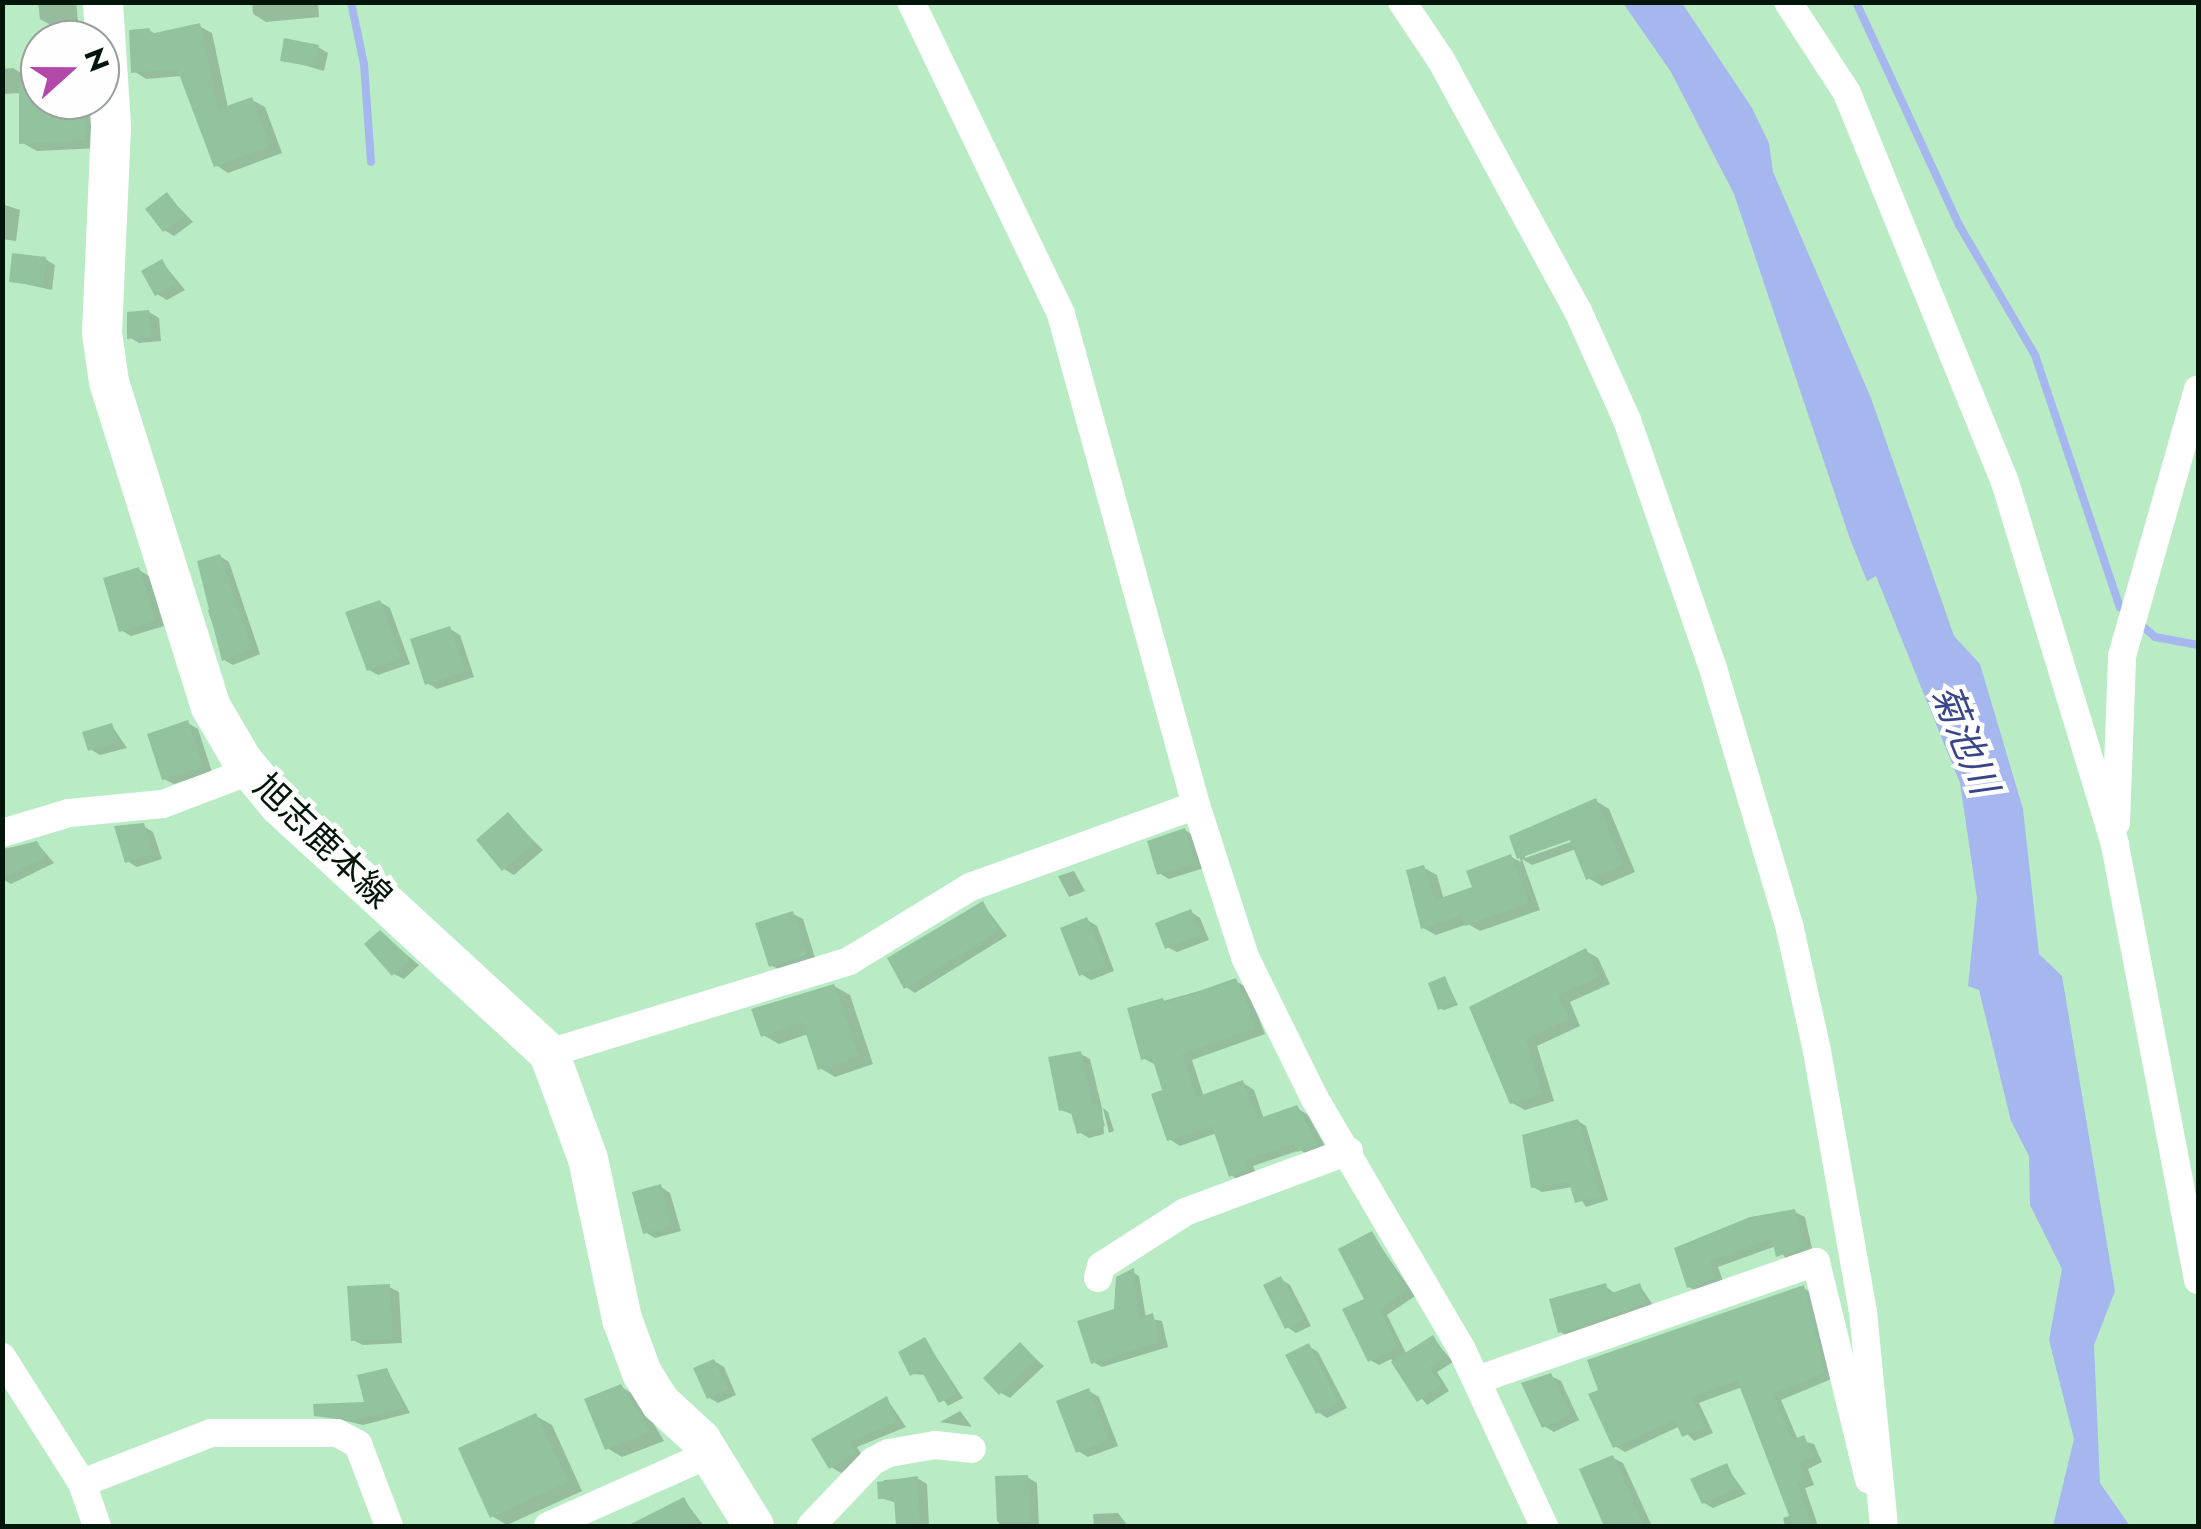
<!DOCTYPE html>
<meta charset="utf-8">
<style>
body{margin:0}
#map{position:relative;width:2201px;height:1529px;overflow:hidden;background:#b9ecc5;font-family:Jost,"Noto Sans JP",sans-serif}
div>[style]{position:absolute}
.water>*{inset:0;background:#a6b6ee}
.shadow>*{inset:0;background:#0003}
.stream>*{height:8px;margin:-4px;padding:0 4px;transform-origin:4px;border-radius:4px;background:#a6b6ee}
.building>*{inset:0;background:#92c39e}
.minor>*{height:28px;margin:-14px;padding:0 14px;transform-origin:14px;border-radius:14px;background:#fff}
.secondary>*{height:40px;margin:-20px;padding:0 20px;transform-origin:20px;border-radius:20px;background:#fff}
span{translate:-50% -50%;white-space:nowrap;text-align:center;line-height:1.15;-webkit-text-stroke:9px #fefefe;paint-order:stroke}
.street-label{font-size:35px;color:#041609}
.water-label{font-size:38px;color:#384689;font-style:italic}
.frame{position:absolute;inset:0;border:5px solid #041609;pointer-events:none}
.north{position:absolute;left:20px;top:20px;width:100px;height:100px;box-sizing:border-box;background:#fefefe;border:2px solid #9aa19c;border-radius:50%;rotate:69deg;font-size:28px;font-weight:700;line-height:40px;text-align:center;color:#041609}
.north::after{content:'';display:block;margin:auto;width:35px;height:45px;background:#b448a8;clip-path:polygon(50% 0,100% 100%,50% 72%,0 100%)}
</style>
<div id="map">
<div class="water">
<i style="clip-path:polygon(1623px 3px,1682px 3px,1752px 108px,1769px 143px,1773px 172px,1871px 398px,1954px 636px,1980px 664px,2023px 809px,2039px 954px,2062px 976px,2115px 1291px,2094px 1345px,2100px 1483px,2130px 1526px,2053px 1526px,2074px 1439px,2049px 1340px,2062px 1269px,2030px 1205px,2029px 1156px,2011px 1121px,1979px 990px,1968px 986px,1977px 898px,1960px 783px,1876px 576px,1867px 581px,1850px 539px,1734px 194px,1671px 72px)"></i>
</div>
<div class="shadow">
<i style="clip-path:polygon(38px 2px,76px 2px,78px 21px,49px 24px,40px 19px)"></i>
<i style="clip-path:polygon(252px 2px,318px 2px,319px 17px,266px 22px,253px 14px)"></i>
<i style="clip-path:polygon(199px 26px,212px 33px,228px 108px,252px 100px,265px 107px,282px 153px,228px 173px,216px 165px,182px 76px,146px 79px,134px 71px,149px 30px,157px 35px)"></i>
<i style="clip-path:polygon(318px 47px,328px 53px,324px 71px,283px 59px)"></i>
<i style="clip-path:polygon(13px 68px,28px 77px,29px 86px,40px 86px,40px 100px,99px 100px,100px 148px,37px 151px,21px 142px,22px 93px,2px 94px,2px 69px)"></i>
<i style="clip-path:polygon(167px 195px,193px 222px,174px 236px,164px 230px)"></i>
<i style="clip-path:polygon(2px 204px,20px 210px,16px 241px,2px 239px)"></i>
<i style="clip-path:polygon(45px 259px,55px 265px,52px 290px,11px 281px)"></i>
<i style="clip-path:polygon(162px 262px,185px 290px,167px 300px,157px 294px)"></i>
<i style="clip-path:polygon(149px 312px,159px 318px,161px 341px,139px 343px,129px 337px)"></i>
<i style="clip-path:polygon(220px 556px,229px 562px,260px 654px,233px 665px,224px 660px,208px 610px,215px 607px)"></i>
<i style="clip-path:polygon(139px 570px,149px 576px,164px 626px,131px 636px,121px 630px)"></i>
<i style="clip-path:polygon(380px 602px,390px 608px,410px 664px,378px 675px,369px 670px)"></i>
<i style="clip-path:polygon(450px 629px,460px 635px,474px 677px,437px 689px,427px 683px)"></i>
<i style="clip-path:polygon(188px 723px,198px 729px,212px 772px,174px 784px,164px 779px)"></i>
<i style="clip-path:polygon(112px 726px,127px 748px,100px 755px,90px 749px)"></i>
<i style="clip-path:polygon(evenodd,1596px 801px,1609px 809px,1635px 872px,1602px 886px,1588px 878px,1576px 849px,1532px 865px,1522px 859px,1540px 910px,1480px 931px,1468px 924px,1436px 935px,1423px 928px,1424px 868px,1437px 875px,1444px 900px,1475px 888px,1511px 857px,1521px 862px,1512px 838px,1596px 801px,1580px 833px,1582px 838px,1525px 858px,1525px 853px,1580px 833px)"></i>
<i style="clip-path:polygon(508px 815px,543px 850px,514px 875px,504px 869px)"></i>
<i style="clip-path:polygon(143px 826px,153px 832px,162px 859px,137px 867px,127px 861px)"></i>
<i style="clip-path:polygon(1185px 830px,1194px 836px,1204px 868px,1169px 879px,1159px 873px)"></i>
<i style="clip-path:polygon(37px 843px,54px 863px,11px 884px,2px 879px,2px 849px)"></i>
<i style="clip-path:polygon(1074px 871px,1085px 891px,1069px 897px,1058px 876px)"></i>
<i style="clip-path:polygon(983px 904px,1007px 936px,915px 993px,906px 987px)"></i>
<i style="clip-path:polygon(1191px 912px,1200px 918px,1209px 940px,1177px 952px,1167px 947px)"></i>
<i style="clip-path:polygon(793px 914px,803px 919px,816px 961px,781px 971px,771px 965px)"></i>
<i style="clip-path:polygon(1087px 920px,1097px 926px,1114px 971px,1091px 980px,1081px 974px)"></i>
<i style="clip-path:polygon(380px 933px,419px 965px,404px 979px,394px 974px)"></i>
<i style="clip-path:polygon(1586px 951px,1598px 958px,1610px 984px,1570px 1002px,1580px 1026px,1537px 1046px,1554px 1101px,1525px 1110px,1512px 1103px,1472px 1008px)"></i>
<i style="clip-path:polygon(1445px 979px,1458px 1005px,1444px 1010px,1440px 1008px)"></i>
<i style="clip-path:polygon(1236px 981px,1247px 988px,1265px 1034px,1192px 1060px,1204px 1097px,1243px 1083px,1254px 1090px,1264px 1119px,1297px 1108px,1308px 1115px,1327px 1150px,1310px 1156px,1300px 1150px,1253px 1166px,1257px 1176px,1242px 1182px,1231px 1175px,1217px 1133px,1180px 1146px,1169px 1139px,1166px 1092px,1154px 1064px,1143px 1058px,1163px 1001px)"></i>
<i style="clip-path:polygon(834px 986px,850px 995px,873px 1064px,835px 1077px,820px 1068px,808px 1034px,779px 1044px,763px 1035px)"></i>
<i style="clip-path:polygon(1081px 1054px,1090px 1059px,1102px 1108px,1104px 1134px,1089px 1138px,1079px 1132px,1074px 1115px,1061px 1110px)"></i>
<i style="clip-path:polygon(1103px 1108px,1108px 1112px,1114px 1131px,1109px 1133px)"></i>
<i style="clip-path:polygon(1578px 1121px,1586px 1126px,1608px 1200px,1586px 1207px,1573px 1187px,1542px 1192px,1533px 1187px)"></i>
<i style="clip-path:polygon(661px 1187px,670px 1193px,681px 1231px,655px 1238px,645px 1232px)"></i>
<i style="clip-path:polygon(1795px 1212px,1805px 1217px,1813px 1253px,1788px 1261px,1776px 1246px,1718px 1267px,1724px 1284px,1699px 1292px,1689px 1287px,1677px 1249px)"></i>
<i style="clip-path:polygon(1372px 1234px,1415px 1296px,1387px 1315px,1407px 1355px,1433px 1338px,1453px 1362px,1437px 1372px,1449px 1391px,1427px 1405px,1391px 1359px,1379px 1365px,1370px 1360px)"></i>
<i style="clip-path:polygon(1131px 1271px,1139px 1276px,1146px 1318px,1162px 1321px,1168px 1347px,1102px 1367px,1093px 1362px,1117px 1311px,1115px 1289px)"></i>
<i style="clip-path:polygon(1281px 1279px,1290px 1285px,1311px 1326px,1296px 1333px,1287px 1327px)"></i>
<i style="clip-path:polygon(1605px 1286px,1616px 1294px,1640px 1286px,1655px 1308px,1570px 1337px,1560px 1332px)"></i>
<i style="clip-path:polygon(389px 1287px,399px 1292px,402px 1343px,363px 1345px,353px 1340px)"></i>
<i style="clip-path:polygon(1803px 1288px,1813px 1293px,1834px 1378px,1781px 1400px,1798px 1440px,1814px 1444px,1822px 1462px,1808px 1469px,1814px 1485px,1805px 1488px,1818px 1526px,1785px 1526px,1783px 1518px,1792px 1515px,1742px 1387px,1699px 1403px,1713px 1433px,1694px 1441px,1680px 1426px,1625px 1452px,1615px 1446px)"></i>
<i style="clip-path:polygon(925px 1340px,963px 1398px,948px 1406px,926px 1375px,912px 1374px)"></i>
<i style="clip-path:polygon(1020px 1345px,1044px 1366px,1010px 1398px,1001px 1393px)"></i>
<i style="clip-path:polygon(1308px 1346px,1318px 1352px,1347px 1408px,1327px 1418px,1318px 1412px)"></i>
<i style="clip-path:polygon(714px 1361px,724px 1367px,736px 1395px,718px 1403px,708px 1397px)"></i>
<i style="clip-path:polygon(387px 1370px,410px 1413px,363px 1425px,316px 1414px,367px 1404px)"></i>
<i style="clip-path:polygon(1551px 1376px,1561px 1381px,1579px 1420px,1554px 1432px,1544px 1426px)"></i>
<i style="clip-path:polygon(621px 1387px,637px 1396px,664px 1441px,622px 1457px,607px 1448px)"></i>
<i style="clip-path:polygon(1089px 1391px,1099px 1397px,1118px 1446px,1088px 1457px,1078px 1451px)"></i>
<i style="clip-path:polygon(887px 1399px,906px 1427px,857px 1447px,864px 1459px,841px 1473px,831px 1467px,815px 1440px)"></i>
<i style="clip-path:polygon(960px 1411px,972px 1427px,940px 1422px)"></i>
<i style="clip-path:polygon(536px 1416px,552px 1425px,582px 1491px,507px 1525px,492px 1516px)"></i>
<i style="clip-path:polygon(1613px 1458px,1623px 1463px,1652px 1526px,1604px 1522px)"></i>
<i style="clip-path:polygon(1726px 1466px,1746px 1494px,1713px 1508px,1704px 1503px)"></i>
<i style="clip-path:polygon(1027px 1477px,1037px 1483px,1039px 1526px,999px 1526px,998px 1478px)"></i>
<i style="clip-path:polygon(917px 1478px,927px 1484px,929px 1526px,898px 1526px,897px 1503px,881px 1498px,884px 1480px)"></i>
<i style="clip-path:polygon(684px 1500px,704px 1526px,658px 1526px,652px 1516px)"></i>
<i style="clip-path:polygon(1118px 1513px,1128px 1526px,1094px 1526px,1093px 1514px)"></i>
</div>
<div class="stream">
<i style="left:351px;top:2px;width:63px;rotate:78.2deg"></i>
<i style="left:364px;top:64px;width:98px;rotate:85.9deg"></i>
<i style="left:1856px;top:2px;width:246px;rotate:65.2deg"></i>
<i style="left:1959px;top:225px;width:151px;rotate:59.7deg"></i>
<i style="left:2035px;top:355px;width:266px;rotate:71.4deg"></i>
<i style="left:2120px;top:607px;width:11px;rotate:41deg"></i>
<i style="left:2139px;top:623px;width:21px;rotate:41deg"></i>
<i style="left:2155px;top:637px;width:44px;rotate:10.5deg"></i>
</div>
<div class="building">
<i style="clip-path:polygon(200px 23px,218px 109px,252px 97px,270px 146px,214px 167px,177px 69px,131px 73px,129px 30px,150px 28px,150px 34px)"></i>
<i style="clip-path:polygon(284px 38px,319px 45px,315px 67px,280px 61px)"></i>
<i style="clip-path:polygon(19px 83px,40px 83px,40px 100px,85px 100px,86px 140px,19px 144px)"></i>
<i style="clip-path:polygon(167px 192px,185px 216px,163px 232px,145px 209px)"></i>
<i style="clip-path:polygon(12px 253px,46px 257px,43px 286px,9px 282px)"></i>
<i style="clip-path:polygon(162px 259px,176px 284px,155px 296px,141px 271px)"></i>
<i style="clip-path:polygon(149px 310px,152px 336px,127px 339px,127px 312px)"></i>
<i style="clip-path:polygon(220px 554px,252px 649px,222px 661px,197px 561px)"></i>
<i style="clip-path:polygon(139px 567px,156px 621px,119px 632px,103px 578px)"></i>
<i style="clip-path:polygon(380px 600px,401px 659px,367px 671px,345px 612px)"></i>
<i style="clip-path:polygon(450px 626px,465px 672px,425px 685px,410px 639px)"></i>
<i style="clip-path:polygon(188px 720px,203px 767px,162px 780px,147px 734px)"></i>
<i style="clip-path:polygon(112px 723px,118px 742px,88px 751px,82px 732px)"></i>
<i style="clip-path:polygon(1596px 798px,1623px 865px,1586px 880px,1570px 840px,1517px 859px,1509px 836px)"></i>
<i style="clip-path:polygon(508px 812px,535px 843px,502px 871px,476px 840px)"></i>
<i style="clip-path:polygon(144px 823px,153px 854px,125px 863px,114px 826px)"></i>
<i style="clip-path:polygon(1185px 828px,1195px 863px,1157px 875px,1147px 841px)"></i>
<i style="clip-path:polygon(37px 841px,45px 857px,2px 878px,2px 850px)"></i>
<i style="clip-path:polygon(1511px 854px,1529px 903px,1465px 926px,1461px 916px,1421px 929px,1406px 870px,1424px 865px,1435px 900px,1472px 887px,1466px 871px)"></i>
<i style="clip-path:polygon(983px 901px,999px 931px,904px 989px,887px 958px)"></i>
<i style="clip-path:polygon(1191px 909px,1201px 935px,1165px 949px,1155px 923px)"></i>
<i style="clip-path:polygon(793px 911px,807px 955px,769px 967px,755px 923px)"></i>
<i style="clip-path:polygon(1087px 917px,1106px 966px,1079px 976px,1060px 928px)"></i>
<i style="clip-path:polygon(380px 930px,411px 959px,392px 976px,364px 944px)"></i>
<i style="clip-path:polygon(1586px 948px,1599px 977px,1558px 995px,1569px 1019px,1526px 1039px,1542px 1094px,1510px 1104px,1469px 1007px)"></i>
<i style="clip-path:polygon(1445px 976px,1456px 1003px,1438px 1010px,1428px 983px)"></i>
<i style="clip-path:polygon(1236px 978px,1256px 1028px,1182px 1054px,1196px 1097px,1243px 1080px,1257px 1119px,1297px 1105px,1318px 1144px,1297px 1152px,1293px 1144px,1244px 1160px,1247px 1170px,1229px 1177px,1212px 1126px,1167px 1141px,1151px 1094px,1162px 1090px,1152px 1057px,1141px 1060px,1127px 1008px,1163px 998px,1165px 1003px)"></i>
<i style="clip-path:polygon(834px 984px,859px 1056px,818px 1070px,802px 1022px,761px 1037px,751px 1009px)"></i>
<i style="clip-path:polygon(1081px 1051px,1092px 1105px,1099px 1103px,1105px 1126px,1077px 1134px,1070px 1109px,1059px 1111px,1048px 1057px)"></i>
<i style="clip-path:polygon(1578px 1119px,1601px 1196px,1575px 1203px,1569px 1182px,1531px 1188px,1522px 1135px)"></i>
<i style="clip-path:polygon(661px 1184px,672px 1226px,643px 1234px,632px 1192px)"></i>
<i style="clip-path:polygon(1795px 1209px,1805px 1247px,1776px 1257px,1772px 1239px,1710px 1261px,1716px 1278px,1687px 1288px,1674px 1248px,1750px 1217px)"></i>
<i style="clip-path:polygon(1372px 1231px,1407px 1291px,1380px 1309px,1398px 1347px,1368px 1362px,1342px 1309px,1364px 1299px,1338px 1249px)"></i>
<i style="clip-path:polygon(1134px 1268px,1138px 1318px,1153px 1313px,1160px 1342px,1091px 1364px,1077px 1321px,1114px 1309px,1116px 1277px)"></i>
<i style="clip-path:polygon(1281px 1276px,1303px 1320px,1285px 1329px,1263px 1285px)"></i>
<i style="clip-path:polygon(1606px 1283px,1609px 1294px,1640px 1283px,1646px 1303px,1558px 1333px,1549px 1299px)"></i>
<i style="clip-path:polygon(390px 1284px,393px 1339px,351px 1341px,347px 1286px)"></i>
<i style="clip-path:polygon(1804px 1285px,1825px 1373px,1773px 1394px,1792px 1440px,1804px 1435px,1814px 1457px,1799px 1463px,1805px 1479px,1797px 1483px,1812px 1526px,1793px 1526px,1737px 1380px,1691px 1398px,1705px 1427px,1682px 1437px,1675px 1420px,1613px 1448px,1588px 1394px,1598px 1390px,1587px 1360px)"></i>
<i style="clip-path:polygon(1433px 1335px,1446px 1357px,1430px 1367px,1442px 1385px,1417px 1402px,1391px 1362px)"></i>
<i style="clip-path:polygon(925px 1337px,957px 1394px,939px 1403px,921px 1370px,910px 1376px,898px 1352px)"></i>
<i style="clip-path:polygon(1020px 1342px,1036px 1359px,999px 1395px,983px 1378px)"></i>
<i style="clip-path:polygon(1309px 1343px,1339px 1402px,1316px 1414px,1285px 1355px)"></i>
<i style="clip-path:polygon(714px 1359px,728px 1389px,707px 1399px,693px 1368px)"></i>
<i style="clip-path:polygon(387px 1368px,404px 1408px,353px 1421px,314px 1416px,313px 1404px,364px 1402px,357px 1375px)"></i>
<i style="clip-path:polygon(1551px 1373px,1570px 1415px,1542px 1428px,1521px 1383px)"></i>
<i style="clip-path:polygon(621px 1384px,650px 1432px,605px 1450px,584px 1399px)"></i>
<i style="clip-path:polygon(1089px 1388px,1109px 1440px,1076px 1453px,1056px 1401px)"></i>
<i style="clip-path:polygon(887px 1396px,897px 1422px,849px 1442px,855px 1453px,829px 1469px,811px 1439px)"></i>
<i style="clip-path:polygon(536px 1413px,568px 1482px,490px 1518px,458px 1448px)"></i>
<i style="clip-path:polygon(1613px 1455px,1644px 1526px,1604px 1526px,1579px 1469px)"></i>
<i style="clip-path:polygon(1727px 1463px,1738px 1488px,1702px 1504px,1690px 1479px)"></i>
<i style="clip-path:polygon(1028px 1475px,1030px 1522px,997px 1522px,995px 1476px)"></i>
<i style="clip-path:polygon(918px 1476px,920px 1526px,896px 1526px,894px 1498px,878px 1499px,877px 1482px)"></i>
<i style="clip-path:polygon(684px 1497px,699px 1526px,627px 1526px)"></i>
</div>
<div class="minor">
<i style="left:911px;top:2px;width:346px;rotate:64.3deg"></i>
<i style="left:1061px;top:314px;width:509px;rotate:74.63deg"></i>
<i style="left:1402px;top:2px;width:70px;rotate:56.1deg"></i>
<i style="left:1441px;top:60px;width:286px;rotate:61.4deg"></i>
<i style="left:1578px;top:311px;width:120px;rotate:65.8deg"></i>
<i style="left:1627px;top:420px;width:259px;rotate:70.9deg"></i>
<i style="left:1712px;top:665px;width:275px;rotate:73.5deg"></i>
<i style="left:1790px;top:929px;width:125px;rotate:77.5deg"></i>
<i style="left:1817px;top:1051px;width:265px;rotate:80deg"></i>
<i style="left:1863px;top:1312px;width:215px;rotate:84.4deg"></i>
<i style="left:1788px;top:2px;width:108px;rotate:57deg"></i>
<i style="left:1847px;top:93px;width:420px;rotate:67.9deg"></i>
<i style="left:2005px;top:482px;width:379px;rotate:73.1deg"></i>
<i style="left:2115px;top:845px;width:443px;rotate:79.2deg"></i>
<i style="left:2116px;top:823px;width:167px;rotate:-87.9deg"></i>
<i style="left:2122px;top:656px;width:277px;rotate:-74.1deg"></i>
<i style="left:2px;top:833px;width:70px;rotate:-16.6deg"></i>
<i style="left:69px;top:813px;width:94px;rotate:-5.5deg"></i>
<i style="left:163px;top:804px;width:93px;rotate:-20.8deg"></i>
<i style="left:549px;top:1053px;width:314px;rotate:-17deg"></i>
<i style="left:849px;top:961px;width:142px;rotate:-31.4deg"></i>
<i style="left:970px;top:887px;width:240px;rotate:-19.9deg"></i>
<i style="left:1196px;top:805px;width:160px;rotate:72.1deg"></i>
<i style="left:1245px;top:957px;width:158px;rotate:63.8deg"></i>
<i style="left:1315px;top:1099px;width:291px;rotate:59.6deg"></i>
<i style="left:1462px;top:1350px;width:194px;rotate:65deg"></i>
<i style="left:1098px;top:1278px;width:12px;rotate:-76deg"></i>
<i style="left:1101px;top:1266px;width:100px;rotate:-32.7deg"></i>
<i style="left:1185px;top:1212px;width:175px;rotate:-20.4deg"></i>
<i style="left:2px;top:1357px;width:149px;rotate:57.6deg"></i>
<i style="left:82px;top:1483px;width:138px;rotate:-21.2deg"></i>
<i style="left:211px;top:1433px;width:126px"></i>
<i style="left:337px;top:1433px;width:24px;rotate:28deg"></i>
<i style="left:358px;top:1444px;width:88px;rotate:69.3deg"></i>
<i style="left:1477px;top:1380px;width:359px;rotate:-19.2deg"></i>
<i style="left:1816px;top:1262px;width:224px;rotate:76.3deg"></i>
<i style="left:82px;top:1483px;width:46px;rotate:70.8deg"></i>
<i style="left:548px;top:1526px;width:177px;rotate:-24deg"></i>
<i style="left:811px;top:1526px;width:90px;rotate:-46.4deg"></i>
<i style="left:873px;top:1461px;width:18px;rotate:-27deg"></i>
<i style="left:889px;top:1453px;width:47px;rotate:-9.9deg"></i>
<i style="left:935px;top:1445px;width:37px;rotate:6deg"></i>
</div>
<div class="secondary">
<i style="left:103px;top:2px;width:125px;rotate:86.3deg"></i>
<i style="left:111px;top:127px;width:206px;rotate:92.5deg"></i>
<i style="left:102px;top:333px;width:49px;rotate:81.9deg"></i>
<i style="left:109px;top:382px;width:341px;rotate:72.6deg"></i>
<i style="left:211px;top:707px;width:61px;rotate:59.7deg"></i>
<i style="left:242px;top:760px;width:58px;rotate:50.6deg"></i>
<i style="left:279px;top:805px;width:367px;rotate:42.6deg"></i>
<i style="left:549px;top:1053px;width:113px;rotate:69.8deg"></i>
<i style="left:588px;top:1159px;width:164px;rotate:78deg"></i>
<i style="left:622px;top:1319px;width:58px;rotate:69.7deg"></i>
<i style="left:642px;top:1373px;width:36px;rotate:58deg"></i>
<i style="left:661px;top:1403px;width:54px;rotate:42.8deg"></i>
<i style="left:701px;top:1440px;width:101px;rotate:58.4deg"></i>
</div>
<div class="street-label">
<span style="left:323px;top:841px;rotate:44deg">旭志鹿本線</span>
</div>
<div class="water-label">
<span style="left:1965px;top:739px;rotate:68deg">菊池川</span>
</div>
<div class="frame"></div>
<div class="north">N</div>
</div>
